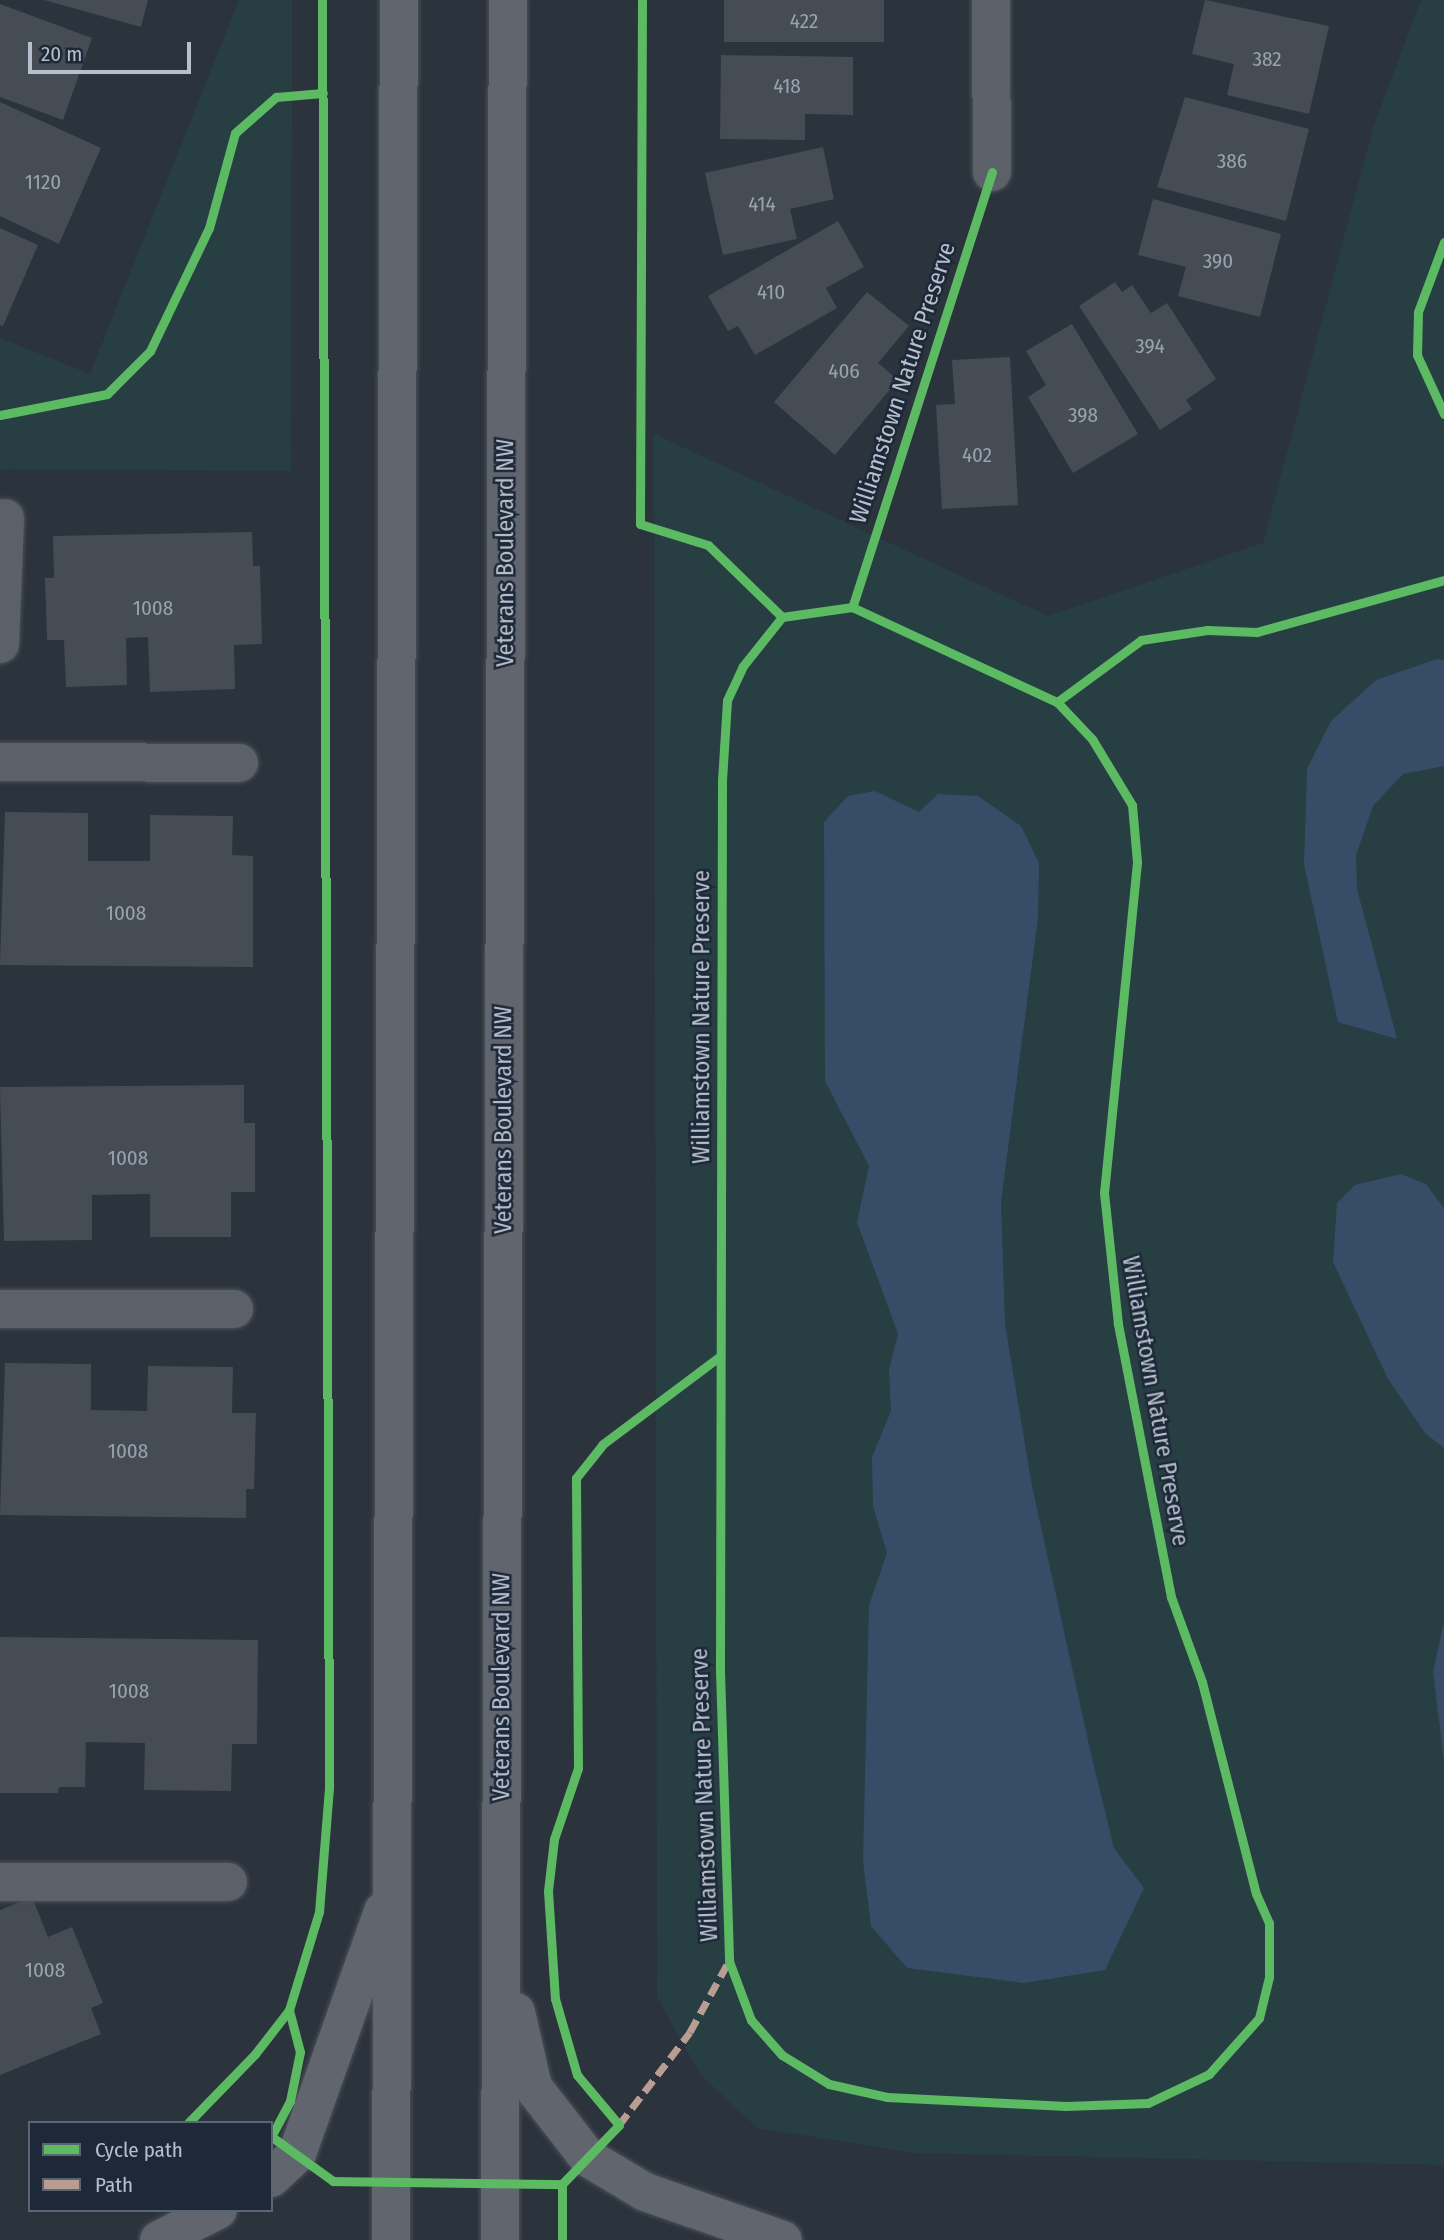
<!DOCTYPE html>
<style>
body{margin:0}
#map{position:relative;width:1444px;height:2240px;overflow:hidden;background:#2b333c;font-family:"Fira Sans Condensed",sans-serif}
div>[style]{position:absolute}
.green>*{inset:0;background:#273f43}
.water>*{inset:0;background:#364c67}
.building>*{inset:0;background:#464c54}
.roads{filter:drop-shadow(0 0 2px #4a4f56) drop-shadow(0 0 2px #4a4f56)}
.minor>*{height:38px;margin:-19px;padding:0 19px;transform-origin:19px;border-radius:19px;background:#5c6169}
.secondary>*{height:38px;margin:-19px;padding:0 19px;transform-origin:19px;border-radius:19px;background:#60656e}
.quiet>*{height:7px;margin-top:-3.5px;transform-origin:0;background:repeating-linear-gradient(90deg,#b99d93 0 14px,transparent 0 21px)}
.cycleway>*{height:9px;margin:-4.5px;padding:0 4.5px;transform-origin:4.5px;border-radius:4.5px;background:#5cba63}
span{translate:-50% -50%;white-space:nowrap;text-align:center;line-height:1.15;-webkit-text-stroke:5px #1d2938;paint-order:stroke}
.number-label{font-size:21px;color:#9aa2ae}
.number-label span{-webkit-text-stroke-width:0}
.street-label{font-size:24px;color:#b6bfcc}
.legend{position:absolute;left:28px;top:2121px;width:245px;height:91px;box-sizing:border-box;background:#1d2938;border:2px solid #5a6573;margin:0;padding:9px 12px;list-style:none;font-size:21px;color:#b6bfcc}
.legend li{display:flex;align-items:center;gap:14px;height:35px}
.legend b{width:35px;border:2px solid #5a6573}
.scale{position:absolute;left:28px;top:42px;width:163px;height:32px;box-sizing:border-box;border:4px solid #b6bfcc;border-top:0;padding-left:9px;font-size:21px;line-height:24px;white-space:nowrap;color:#b6bfcc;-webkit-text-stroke:5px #1d2938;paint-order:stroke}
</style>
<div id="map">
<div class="green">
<i style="clip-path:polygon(239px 0,292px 0,291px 471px,0 469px,0 338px,90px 374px)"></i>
<i style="clip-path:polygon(1421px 0,1444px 0,1444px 2165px,916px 2153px,757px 2128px,700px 2074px,657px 1997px,654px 434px,1048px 616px,1263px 543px,1373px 128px)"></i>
</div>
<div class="water">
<i style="clip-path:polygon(1437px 659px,1444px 660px,1444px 766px,1403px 774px,1373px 806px,1356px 855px,1357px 889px,1397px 1039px,1338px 1022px,1304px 864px,1307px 769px,1331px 721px,1376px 680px)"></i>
<i style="clip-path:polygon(875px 791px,919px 812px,938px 794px,978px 796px,1021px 826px,1039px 863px,1038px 918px,1001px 1202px,1005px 1324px,1032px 1486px,1091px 1754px,1114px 1848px,1144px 1888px,1105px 1970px,1024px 1983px,907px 1968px,871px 1926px,863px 1861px,869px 1605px,887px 1553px,873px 1506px,872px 1457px,891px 1411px,889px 1370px,898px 1334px,857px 1222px,869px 1166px,825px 1081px,824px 822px,848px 796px)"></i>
<i style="clip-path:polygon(1401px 1174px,1426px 1184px,1444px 1208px,1444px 1448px,1425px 1433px,1388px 1379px,1333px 1262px,1337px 1203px,1355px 1185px)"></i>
<i style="clip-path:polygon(1444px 1622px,1444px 1761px,1433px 1672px)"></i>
</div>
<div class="building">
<i style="clip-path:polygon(44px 0,148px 0,141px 27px)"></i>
<i style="clip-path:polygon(724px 0,884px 0,884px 42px,724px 42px)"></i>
<i style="clip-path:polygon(1205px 0,1329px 26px,1309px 114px,1227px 95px,1234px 64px,1192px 54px)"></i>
<i style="clip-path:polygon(0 4px,92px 38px,63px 120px,0 97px)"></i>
<i style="clip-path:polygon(721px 55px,853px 57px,853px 115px,805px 114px,805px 140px,720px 139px)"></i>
<i style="clip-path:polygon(1185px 97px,1309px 129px,1286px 221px,1157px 187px)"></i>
<i style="clip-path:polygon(0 102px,101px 148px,59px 244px,0 216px)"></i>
<i style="clip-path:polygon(823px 147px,834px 199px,790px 209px,797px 239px,723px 255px,705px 173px)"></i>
<i style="clip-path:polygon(1153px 199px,1281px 234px,1260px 317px,1178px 296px,1186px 267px,1138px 255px)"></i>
<i style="clip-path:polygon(838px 221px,864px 267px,826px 288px,837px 308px,755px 355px,738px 326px,728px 331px,708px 296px)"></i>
<i style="clip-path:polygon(0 228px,38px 245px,3px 326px,0 325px)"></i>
<i style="clip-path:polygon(1115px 282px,1122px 292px,1132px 285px,1151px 313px,1167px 303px,1216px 379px,1186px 400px,1192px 409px,1160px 430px,1079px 306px)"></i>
<i style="clip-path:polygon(867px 292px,909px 326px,878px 363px,898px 380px,835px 455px,774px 402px)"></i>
<i style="clip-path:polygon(1072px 324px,1138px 434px,1073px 473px,1028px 397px,1046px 385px,1026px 351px)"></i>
<i style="clip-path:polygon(1010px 357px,1018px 505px,942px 509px,936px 405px,955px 404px,952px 360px)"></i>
<i style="clip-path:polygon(252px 532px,253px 566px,260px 566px,262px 644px,234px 645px,235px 689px,150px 692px,148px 637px,126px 638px,127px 685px,66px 687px,64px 640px,47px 640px,45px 578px,54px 578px,53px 536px)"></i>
<i style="clip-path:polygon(5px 812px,88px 813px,88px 861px,150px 861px,150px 815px,233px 816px,232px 855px,253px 856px,253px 967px,0 965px)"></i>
<i style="clip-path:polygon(244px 1085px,244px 1123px,255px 1123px,255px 1192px,231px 1192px,231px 1237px,150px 1237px,150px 1194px,92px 1195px,92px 1240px,4px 1241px,0 1087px)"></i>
<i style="clip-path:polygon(5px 1363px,91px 1364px,91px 1410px,147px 1411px,148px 1366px,233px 1367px,232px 1413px,256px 1413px,254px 1489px,246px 1489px,246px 1518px,0 1515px)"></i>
<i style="clip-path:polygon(0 1637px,258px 1640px,257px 1744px,232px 1744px,231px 1791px,144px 1790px,145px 1743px,86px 1742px,85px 1787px,59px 1787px,58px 1793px,0 1793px)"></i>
<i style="clip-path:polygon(32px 1897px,48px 1937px,72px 1927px,103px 2003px,91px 2008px,101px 2034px,0 2075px,0 1910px)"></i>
</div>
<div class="roads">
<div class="minor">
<i style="left:991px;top:0;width:172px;rotate:89.7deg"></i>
<i style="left:0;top:644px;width:126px;rotate:-87.7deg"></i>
<i style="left:0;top:762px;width:239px;rotate:0.2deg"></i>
<i style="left:0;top:1309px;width:234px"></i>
<i style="left:0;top:1882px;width:228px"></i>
</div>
<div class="secondary">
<i style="left:516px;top:2012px;width:77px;rotate:77.2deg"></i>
<i style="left:533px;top:2087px;width:90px;rotate:52.2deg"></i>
<i style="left:588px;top:2158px;width:66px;rotate:30.8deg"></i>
<i style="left:645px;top:2192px;width:146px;rotate:19.2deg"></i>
<i style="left:271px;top:2178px;width:35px;rotate:-43deg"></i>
<i style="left:297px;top:2154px;width:258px;rotate:-70.5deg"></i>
<i style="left:159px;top:2240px;width:66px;rotate:-27deg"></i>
<i style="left:391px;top:2240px;width:2240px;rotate:-89.8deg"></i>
<i style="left:500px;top:2240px;width:2240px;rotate:-89.8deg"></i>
</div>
</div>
<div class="quiet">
<i style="left:619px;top:2125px;width:117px;rotate:-52.6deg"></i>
<i style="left:690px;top:2032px;width:81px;rotate:-61.2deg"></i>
</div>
<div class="cycleway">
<i style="left:642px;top:0;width:524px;rotate:90.22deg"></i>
<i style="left:640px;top:524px;width:71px;rotate:17.2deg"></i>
<i style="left:708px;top:545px;width:103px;rotate:44.2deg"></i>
<i style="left:782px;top:617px;width:71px;rotate:-8.1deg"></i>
<i style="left:992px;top:172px;width:457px;rotate:107.8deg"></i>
<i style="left:852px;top:607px;width:226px;rotate:24.9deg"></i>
<i style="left:1057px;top:702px;width:104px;rotate:-36.4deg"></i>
<i style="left:1141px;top:640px;width:67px;rotate:-8.6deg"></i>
<i style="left:1207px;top:630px;width:50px;rotate:2.3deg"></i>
<i style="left:1257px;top:632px;width:194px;rotate:-15.5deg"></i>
<i style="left:1444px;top:242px;width:75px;rotate:110.4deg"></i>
<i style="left:1418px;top:312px;width:43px;rotate:91.3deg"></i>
<i style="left:1417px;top:355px;width:65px;rotate:65.4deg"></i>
<i style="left:0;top:415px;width:109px;rotate:-11.1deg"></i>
<i style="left:107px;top:394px;width:61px;rotate:-45deg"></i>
<i style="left:150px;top:351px;width:136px;rotate:-64.4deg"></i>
<i style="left:209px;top:228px;width:98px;rotate:-74.7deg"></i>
<i style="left:235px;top:133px;width:55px;rotate:-41.3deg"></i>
<i style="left:276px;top:97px;width:47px;rotate:-4.9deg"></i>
<i style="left:782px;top:617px;width:63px;rotate:128.5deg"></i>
<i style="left:743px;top:666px;width:38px;rotate:115deg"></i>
<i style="left:727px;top:701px;width:80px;rotate:93.6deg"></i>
<i style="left:722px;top:781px;width:890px;rotate:90.13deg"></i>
<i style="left:720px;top:1671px;width:290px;rotate:88.2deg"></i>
<i style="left:729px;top:1961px;width:63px;rotate:69.6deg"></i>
<i style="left:751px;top:2020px;width:47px;rotate:48.5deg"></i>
<i style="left:782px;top:2055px;width:55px;rotate:31.7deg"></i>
<i style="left:829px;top:2084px;width:59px;rotate:12.6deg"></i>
<i style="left:887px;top:2097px;width:179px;rotate:2.9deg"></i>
<i style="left:1066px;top:2106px;width:82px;rotate:-2.1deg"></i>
<i style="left:1148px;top:2103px;width:68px;rotate:-25.4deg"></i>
<i style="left:1209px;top:2074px;width:75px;rotate:-48.2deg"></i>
<i style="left:1259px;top:2018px;width:42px;rotate:-76.3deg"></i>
<i style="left:1269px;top:1977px;width:54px;rotate:-90deg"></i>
<i style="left:1269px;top:1923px;width:32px;rotate:-114deg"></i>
<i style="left:1256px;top:1894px;width:219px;rotate:-104.3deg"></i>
<i style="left:1202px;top:1682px;width:90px;rotate:-110deg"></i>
<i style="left:1171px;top:1597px;width:278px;rotate:-101deg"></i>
<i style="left:1118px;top:1324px;width:132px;rotate:-96.1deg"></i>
<i style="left:1104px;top:1193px;width:333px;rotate:-84.3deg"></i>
<i style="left:1137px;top:862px;width:57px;rotate:-95deg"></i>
<i style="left:1132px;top:805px;width:77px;rotate:-121.2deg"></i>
<i style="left:1092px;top:739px;width:51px;rotate:-133.4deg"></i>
<i style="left:188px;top:2123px;width:96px;rotate:-45.8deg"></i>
<i style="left:255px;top:2054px;width:56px;rotate:-52.3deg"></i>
<i style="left:289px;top:2010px;width:102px;rotate:-73deg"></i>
<i style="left:319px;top:1912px;width:125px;rotate:-85.4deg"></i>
<i style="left:329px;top:1787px;width:1787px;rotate:-90.22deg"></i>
<i style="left:271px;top:2137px;width:41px;rotate:-62.2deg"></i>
<i style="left:290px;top:2101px;width:50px;rotate:-78.5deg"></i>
<i style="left:300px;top:2052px;width:43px;rotate:-104.7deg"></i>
<i style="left:272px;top:2137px;width:75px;rotate:35.8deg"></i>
<i style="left:333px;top:2181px;width:229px;rotate:0.8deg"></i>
<i style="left:562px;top:2184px;width:56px;rotate:90deg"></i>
<i style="left:562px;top:2184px;width:82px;rotate:-46deg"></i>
<i style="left:619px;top:2125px;width:65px;rotate:-130deg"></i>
<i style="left:577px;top:2075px;width:79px;rotate:-106.1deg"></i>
<i style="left:555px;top:1999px;width:108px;rotate:-93.7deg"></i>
<i style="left:548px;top:1891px;width:52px;rotate:-83.4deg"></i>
<i style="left:554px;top:1839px;width:75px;rotate:-71.3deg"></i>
<i style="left:578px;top:1768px;width:290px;rotate:-90.4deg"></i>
<i style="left:576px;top:1478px;width:43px;rotate:-51.5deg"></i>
<i style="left:603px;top:1444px;width:145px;rotate:-36.9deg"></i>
</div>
<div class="number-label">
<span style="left:804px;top:21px">422</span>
<span style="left:1267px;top:59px">382</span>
<span style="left:787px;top:86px">418</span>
<span style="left:1232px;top:161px">386</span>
<span style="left:43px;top:182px">1120</span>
<span style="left:762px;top:204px">414</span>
<span style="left:1218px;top:261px">390</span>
<span style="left:771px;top:292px">410</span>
<span style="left:1150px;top:346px">394</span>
<span style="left:844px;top:371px">406</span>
<span style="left:1083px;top:415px">398</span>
<span style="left:977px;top:455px">402</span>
<span style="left:153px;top:608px">1008</span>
<span style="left:126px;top:913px">1008</span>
<span style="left:128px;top:1158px">1008</span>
<span style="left:128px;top:1451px">1008</span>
<span style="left:129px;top:1691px">1008</span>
<span style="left:45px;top:1970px">1008</span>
</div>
<div class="street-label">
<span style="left:903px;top:383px;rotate:-72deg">Williamstown Nature Preserve</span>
<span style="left:506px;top:553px;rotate:-90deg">Veterans Boulevard NW</span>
<span style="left:702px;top:1017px;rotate:-90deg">Williamstown Nature Preserve</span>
<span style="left:504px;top:1120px;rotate:-90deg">Veterans Boulevard NW</span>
<span style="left:1155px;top:1401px;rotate:80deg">Williamstown Nature Preserve</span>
<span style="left:502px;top:1687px;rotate:-90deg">Veterans Boulevard NW</span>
<span style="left:705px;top:1795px;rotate:-92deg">Williamstown Nature Preserve</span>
</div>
<ul class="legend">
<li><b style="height:9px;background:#5cba63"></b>Cycle path</li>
<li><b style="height:9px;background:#b99d93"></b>Path</li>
</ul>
<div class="scale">20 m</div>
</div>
